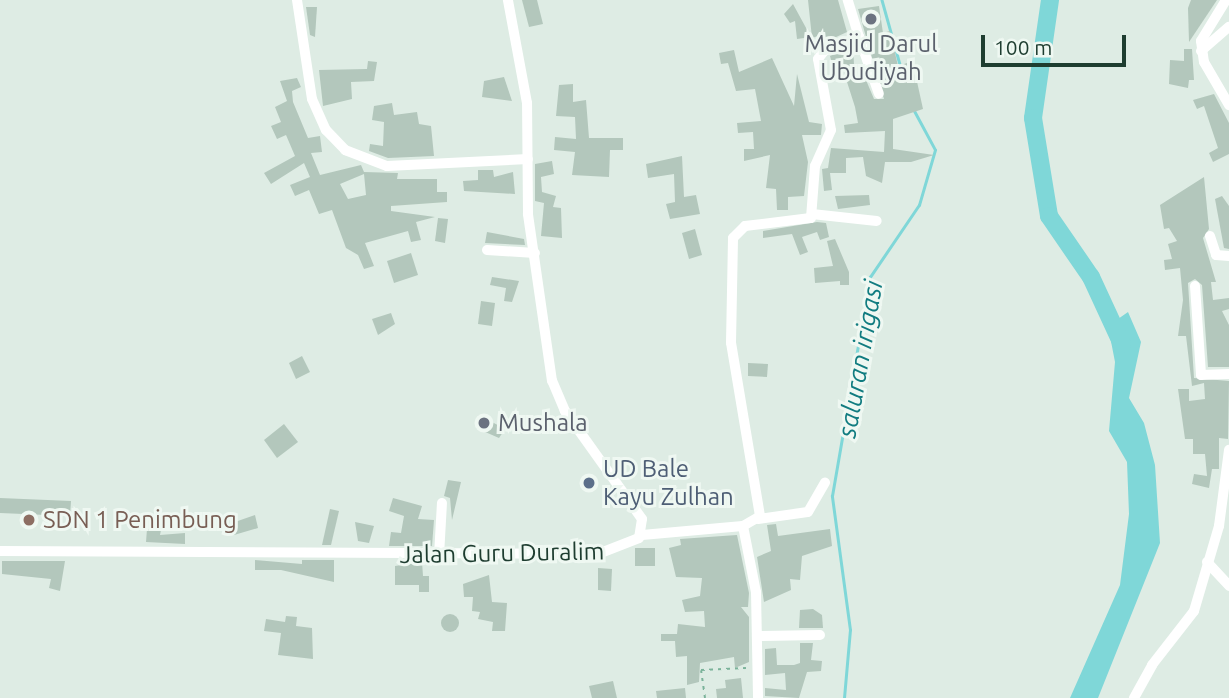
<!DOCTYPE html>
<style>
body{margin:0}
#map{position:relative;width:1229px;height:698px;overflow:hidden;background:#deece4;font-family:Ubuntu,sans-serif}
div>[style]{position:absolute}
.water>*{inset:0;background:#7fd7d8}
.stream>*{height:2.5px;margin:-1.25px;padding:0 1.25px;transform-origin:1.25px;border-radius:1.25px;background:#7fd7d8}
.river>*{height:18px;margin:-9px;padding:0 9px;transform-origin:9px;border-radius:9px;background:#7fd7d8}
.building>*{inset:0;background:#b3c7bc}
.round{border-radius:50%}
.path>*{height:2px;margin-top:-1px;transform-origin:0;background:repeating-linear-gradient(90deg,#7bb39a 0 3.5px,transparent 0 8.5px)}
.minor>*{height:10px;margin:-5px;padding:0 5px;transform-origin:5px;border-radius:5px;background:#fff}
.dots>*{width:19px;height:19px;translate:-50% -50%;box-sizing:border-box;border:4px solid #eff8f2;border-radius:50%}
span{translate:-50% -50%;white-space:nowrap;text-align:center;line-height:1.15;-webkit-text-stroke:6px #eff8f2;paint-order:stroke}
.worship-label{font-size:24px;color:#5b616d}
.left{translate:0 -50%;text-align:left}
.service-label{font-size:24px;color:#4e5e75}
.education-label{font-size:24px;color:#785e54}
.street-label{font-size:24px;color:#1e3d30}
.water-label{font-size:26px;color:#117c80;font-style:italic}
.scale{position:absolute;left:981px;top:35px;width:145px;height:32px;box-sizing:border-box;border:4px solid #1e3d30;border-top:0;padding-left:9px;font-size:21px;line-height:24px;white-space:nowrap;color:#1e3d30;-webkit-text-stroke:5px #eff8f2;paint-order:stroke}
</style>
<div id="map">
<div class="water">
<i style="clip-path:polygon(1128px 312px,1141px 342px,1129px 398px,1144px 423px,1155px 465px,1160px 543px,1098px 698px,1070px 698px,1120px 585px,1129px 514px,1127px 462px,1109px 431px,1115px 362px,1108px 326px)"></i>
</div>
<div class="stream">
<i style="left:882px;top:0;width:71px;rotate:74.4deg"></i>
<i style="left:844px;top:698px;width:68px;rotate:-85deg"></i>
<i style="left:850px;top:630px;width:135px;rotate:-97.7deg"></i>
<i style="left:832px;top:496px;width:222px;rotate:-80.2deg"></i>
<i style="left:870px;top:277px;width:87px;rotate:-55.8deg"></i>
<i style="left:919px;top:205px;width:57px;rotate:-73.8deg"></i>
<i style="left:935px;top:150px;width:44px;rotate:-118.3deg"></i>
</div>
<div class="river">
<i style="left:1050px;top:0;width:119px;rotate:98.2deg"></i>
<i style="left:1033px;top:118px;width:99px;rotate:80.7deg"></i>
<i style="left:1049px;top:216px;width:74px;rotate:55.5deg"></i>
<i style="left:1091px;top:277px;width:74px;rotate:65.2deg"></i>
</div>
<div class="building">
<i style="clip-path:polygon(522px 0,537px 0,543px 24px,529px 27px)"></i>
<i style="clip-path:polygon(808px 0,838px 0,847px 32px,821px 44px,818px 36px,812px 38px)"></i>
<i style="clip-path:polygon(1191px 0,1217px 0,1189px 42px,1188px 8px)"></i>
<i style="clip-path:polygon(793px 4px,811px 37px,797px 39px,795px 21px,790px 23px,784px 14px)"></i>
<i style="clip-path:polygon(879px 6px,883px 33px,890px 31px,898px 66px,907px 63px,916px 77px,923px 109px,893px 119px,893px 149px,934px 155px,911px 162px,885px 162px,882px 183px,866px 176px,863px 157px,846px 158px,846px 173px,830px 173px,832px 190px,824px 191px,822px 169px,828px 168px,831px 148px,884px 152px,885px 131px,845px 133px,844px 125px,858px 123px,855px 107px,840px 60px,832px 63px,830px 56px,853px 47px,855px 81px,866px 80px,874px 99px,884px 99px,858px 9px)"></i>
<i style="clip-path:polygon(306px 7px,317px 7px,315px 37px,310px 35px)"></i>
<i style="clip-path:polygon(1184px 49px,1192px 49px,1194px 80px,1189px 80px,1188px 88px,1169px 84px,1170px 60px,1184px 61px)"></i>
<i style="clip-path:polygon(734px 50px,739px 72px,772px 58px,794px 106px,797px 74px,809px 122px,822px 124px,821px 135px,802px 135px,808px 162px,804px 196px,788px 197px,788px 210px,777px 210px,776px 189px,766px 188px,770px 155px,744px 161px,744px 149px,754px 149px,753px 132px,738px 133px,737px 123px,761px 121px,755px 89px,736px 91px,728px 63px,721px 64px,719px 53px)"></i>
<i style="clip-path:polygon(368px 61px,377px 62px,374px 81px,351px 82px,352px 99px,323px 106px,319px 70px,367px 69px)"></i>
<i style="clip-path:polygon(504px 77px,512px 101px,482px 97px,484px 81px)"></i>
<i style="clip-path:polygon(evenodd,297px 78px,301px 87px,292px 91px,293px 102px,308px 138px,320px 136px,322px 152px,311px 153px,320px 175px,361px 165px,364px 172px,398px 173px,397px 179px,437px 179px,437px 192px,447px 192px,447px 202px,391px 206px,391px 211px,435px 217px,416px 222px,421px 240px,411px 242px,408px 231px,365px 243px,374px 266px,364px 269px,358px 255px,346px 248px,332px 210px,319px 214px,309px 190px,295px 196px,290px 185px,310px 177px,304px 163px,271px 184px,264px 173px,295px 156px,286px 135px,277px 139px,271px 126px,281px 122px,275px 107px,287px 101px,280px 81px,297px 78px,364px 174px,366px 195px,348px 199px,340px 184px,364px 174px)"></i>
<i style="clip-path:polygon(573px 84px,573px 102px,586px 100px,589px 138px,623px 138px,623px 150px,610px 150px,609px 177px,572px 175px,575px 152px,554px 150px,555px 137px,576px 139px,575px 117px,556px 116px,559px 85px)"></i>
<i style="clip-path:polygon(1214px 94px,1229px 123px,1229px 154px,1213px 162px,1209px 153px,1218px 148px,1204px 106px,1197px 109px,1193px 100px)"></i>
<i style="clip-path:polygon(392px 103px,394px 115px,417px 112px,419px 124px,431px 126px,434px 156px,388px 158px,369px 151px,370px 144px,383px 146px,384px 122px,372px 120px,374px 106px)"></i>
<i style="clip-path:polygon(682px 156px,684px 197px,696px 195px,700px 214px,670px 219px,666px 204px,675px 202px,674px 174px,648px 178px,646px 164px)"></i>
<i style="clip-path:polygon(552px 161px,554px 174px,541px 177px,542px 192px,556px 196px,553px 207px,561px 208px,562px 238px,541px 236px,544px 203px,535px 201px,535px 164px)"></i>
<i style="clip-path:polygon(478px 170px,493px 170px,494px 177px,513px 172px,515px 194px,464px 191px,463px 181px,478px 180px)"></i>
<i style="clip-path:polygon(1204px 177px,1209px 229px,1203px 238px,1216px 282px,1211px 282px,1213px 300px,1229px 298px,1229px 309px,1222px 311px,1229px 325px,1229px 367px,1208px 367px,1202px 285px,1195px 279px,1188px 283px,1194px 378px,1229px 381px,1228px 439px,1219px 438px,1219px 469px,1212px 469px,1209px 488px,1192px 484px,1194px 474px,1207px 476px,1205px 454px,1193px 454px,1193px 439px,1185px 439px,1178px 389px,1189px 389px,1189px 401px,1205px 399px,1204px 383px,1192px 386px,1186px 336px,1178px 336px,1183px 300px,1180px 268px,1165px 270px,1164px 260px,1172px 259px,1168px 244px,1177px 241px,1169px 228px,1164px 229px,1160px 205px)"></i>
<i style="clip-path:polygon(869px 195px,870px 205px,838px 209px,835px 196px)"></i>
<i style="clip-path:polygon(1222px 196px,1229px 206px,1229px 249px,1224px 248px,1215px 199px)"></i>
<i style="clip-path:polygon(438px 218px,448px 219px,445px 243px,435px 241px)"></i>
<i style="clip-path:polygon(817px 222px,826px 223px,829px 237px,820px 240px,817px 232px,802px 237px,808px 252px,800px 255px,792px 234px,763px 238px,763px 231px)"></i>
<i style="clip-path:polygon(695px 229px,702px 255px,689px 259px,682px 233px)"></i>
<i style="clip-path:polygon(487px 232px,524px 239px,525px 245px,485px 243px)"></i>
<i style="clip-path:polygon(835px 239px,849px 272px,849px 285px,840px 285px,840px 281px,815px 283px,814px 268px,833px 266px,827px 241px)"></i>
<i style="clip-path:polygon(411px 253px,418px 275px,394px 283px,387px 261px)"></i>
<i style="clip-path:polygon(492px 277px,519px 281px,512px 302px,504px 301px,506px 288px,490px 285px)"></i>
<i style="clip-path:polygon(481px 301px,495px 303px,492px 326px,478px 324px)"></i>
<i style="clip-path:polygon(391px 313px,395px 324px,378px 335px,372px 319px)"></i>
<i style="clip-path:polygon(302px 356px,310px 372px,296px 379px,289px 363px)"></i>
<i style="clip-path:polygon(748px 363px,768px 364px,767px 377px,748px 376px)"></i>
<i style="clip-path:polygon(479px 415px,505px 429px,499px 438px,476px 428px)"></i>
<i style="clip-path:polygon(284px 424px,298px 442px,277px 458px,264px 440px)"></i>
<i style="clip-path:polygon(448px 480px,461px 482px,452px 520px,450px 498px,444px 496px)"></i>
<i style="clip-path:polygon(0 498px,71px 501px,70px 516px,0 513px)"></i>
<i style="clip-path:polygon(393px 498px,422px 506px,418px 519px,434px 520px,432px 546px,389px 546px,391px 532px,401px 533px,404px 516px,389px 511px)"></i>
<i style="clip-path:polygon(330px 509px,339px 511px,331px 545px,322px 545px)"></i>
<i style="clip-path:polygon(255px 515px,258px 528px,234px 535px,232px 523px)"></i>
<i style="clip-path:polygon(355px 522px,374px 526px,369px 543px,358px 541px)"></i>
<i style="clip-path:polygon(776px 524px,778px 536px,830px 529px,832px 546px,802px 556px,800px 580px,790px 579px,791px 590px,764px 602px,757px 557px,771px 551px,767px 525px)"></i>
<i style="clip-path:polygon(147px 529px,161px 530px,160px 535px,185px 533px,185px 544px,146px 542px)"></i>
<i style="clip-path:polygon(737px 535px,749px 593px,748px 607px,741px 607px,749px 617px,749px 662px,735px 668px,734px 657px,700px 663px,699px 682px,687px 685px,687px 656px,676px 657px,675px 641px,661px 641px,661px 634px,677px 634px,678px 624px,705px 627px,704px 611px,685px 612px,682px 600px,700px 596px,702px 578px,676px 577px,669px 548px,681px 545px,680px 539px)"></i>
<i style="clip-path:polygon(635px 548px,655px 548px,655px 566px,635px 566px)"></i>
<i style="clip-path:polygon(255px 560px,302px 564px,302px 560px,334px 560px,334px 582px,281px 570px,255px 570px)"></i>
<i style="clip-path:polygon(2px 561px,65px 561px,60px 591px,49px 588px,51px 579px,2px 574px)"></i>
<i style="clip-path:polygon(422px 562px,423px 576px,429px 576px,429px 592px,419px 592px,419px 585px,395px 585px,395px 566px)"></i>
<i style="clip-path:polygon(598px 568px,612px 569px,611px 591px,598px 590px)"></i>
<i style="clip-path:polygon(489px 575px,492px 602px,507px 603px,505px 631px,492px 631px,493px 622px,478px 619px,480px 612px,472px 611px,473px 597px,464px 597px,463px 584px)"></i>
<i style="clip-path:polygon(813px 609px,822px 615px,823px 628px,799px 628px,800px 610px)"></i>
<i class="round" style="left:441px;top:614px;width:18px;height:18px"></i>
<i style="clip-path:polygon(286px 616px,297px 617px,296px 626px,312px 628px,313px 659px,278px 655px,281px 633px,264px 631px,266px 619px,285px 622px)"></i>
<i style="clip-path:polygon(800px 643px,813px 643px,811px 660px,822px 661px,821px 671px,807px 672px,799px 698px,765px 696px,765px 688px,786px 690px,785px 673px,765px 675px,765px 649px,776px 648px,777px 665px,794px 665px,800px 663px)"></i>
<i style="clip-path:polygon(741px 678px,743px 698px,717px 698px,716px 689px,726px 688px,725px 680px)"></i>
<i style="clip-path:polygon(613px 681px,617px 698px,592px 698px,589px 686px)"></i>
<i style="clip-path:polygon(685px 688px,686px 698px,657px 698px,656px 691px)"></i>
</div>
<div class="path">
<i style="left:705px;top:698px;width:28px;rotate:-98deg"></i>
<i style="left:701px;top:670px;width:45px;rotate:-2.5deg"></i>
</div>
<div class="minor">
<i style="left:297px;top:0;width:100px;rotate:81.4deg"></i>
<i style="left:312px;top:99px;width:34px;rotate:66deg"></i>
<i style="left:326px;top:130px;width:28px;rotate:46deg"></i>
<i style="left:345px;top:150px;width:45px;rotate:20.9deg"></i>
<i style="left:387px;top:166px;width:141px;rotate:-2.8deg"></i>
<i style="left:1226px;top:0;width:48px;rotate:121.4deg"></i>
<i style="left:1201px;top:41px;width:21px;rotate:82deg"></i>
<i style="left:1204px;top:62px;width:50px;rotate:59.8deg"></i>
<i style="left:859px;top:37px;width:60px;rotate:70.7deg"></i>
<i style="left:1201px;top:51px;width:37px;rotate:-41deg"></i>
<i style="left:812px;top:214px;width:65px;rotate:6.1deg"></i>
<i style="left:1210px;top:236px;width:20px;rotate:72deg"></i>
<i style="left:1216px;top:255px;width:13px;rotate:4deg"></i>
<i style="left:487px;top:250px;width:48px;rotate:3.6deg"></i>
<i style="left:1195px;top:286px;width:89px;rotate:86.1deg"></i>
<i style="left:1201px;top:375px;width:28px;rotate:-2deg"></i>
<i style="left:758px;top:519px;width:50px;rotate:-8deg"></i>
<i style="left:808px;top:512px;width:34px;rotate:-60deg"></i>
<i style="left:743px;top:526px;width:67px;rotate:78.9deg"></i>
<i style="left:756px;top:592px;width:106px;rotate:88.9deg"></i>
<i style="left:642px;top:535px;width:101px;rotate:-5.1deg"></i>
<i style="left:743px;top:526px;width:20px;rotate:-30deg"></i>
<i style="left:760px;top:516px;width:175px;rotate:-99.5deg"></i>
<i style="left:731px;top:343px;width:105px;rotate:-88.9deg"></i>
<i style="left:733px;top:238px;width:17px;rotate:-45deg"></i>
<i style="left:745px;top:226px;width:66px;rotate:-6.9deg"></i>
<i style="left:811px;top:218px;width:52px;rotate:-85.6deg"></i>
<i style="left:815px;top:166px;width:39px;rotate:-66deg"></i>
<i style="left:831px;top:130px;width:72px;rotate:-100.4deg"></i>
<i style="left:818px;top:59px;width:10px;rotate:-53deg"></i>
<i style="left:824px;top:51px;width:38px;rotate:-22deg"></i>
<i style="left:859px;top:37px;width:39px;rotate:-107deg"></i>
<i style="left:0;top:551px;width:598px;rotate:0.29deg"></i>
<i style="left:598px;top:554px;width:44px;rotate:-21.3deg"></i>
<i style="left:639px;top:538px;width:19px;rotate:-81deg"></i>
<i style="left:642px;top:519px;width:133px;rotate:-125.5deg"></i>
<i style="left:565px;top:411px;width:33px;rotate:-113deg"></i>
<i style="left:552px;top:381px;width:169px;rotate:-98.2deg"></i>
<i style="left:528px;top:214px;width:111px;rotate:-90.5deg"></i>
<i style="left:527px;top:103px;width:105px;rotate:-100.5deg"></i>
<i style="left:439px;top:556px;width:53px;rotate:-86.8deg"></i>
<i style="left:1207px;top:562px;width:33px;rotate:47deg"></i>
<i style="left:758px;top:636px;width:62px;rotate:-0.9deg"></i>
<i style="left:1134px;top:698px;width:38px;rotate:-61deg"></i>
<i style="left:1152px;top:665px;width:68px;rotate:-52.1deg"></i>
<i style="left:1194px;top:611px;width:89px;rotate:-73.6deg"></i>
<i style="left:1219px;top:526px;width:77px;rotate:-82.5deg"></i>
</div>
<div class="dots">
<i style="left:871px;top:19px;background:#6b7280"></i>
<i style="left:484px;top:423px;background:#6b7280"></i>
<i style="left:589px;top:483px;background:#5c6f8a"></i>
<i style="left:29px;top:520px;background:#8d6e63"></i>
</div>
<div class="worship-label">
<span style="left:871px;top:58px">Masjid Darul<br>Ubudiyah</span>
<span class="left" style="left:498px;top:423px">Mushala</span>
</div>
<div class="service-label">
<span class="left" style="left:603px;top:483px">UD Bale<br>Kayu Zulhan</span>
</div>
<div class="education-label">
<span class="left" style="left:43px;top:520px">SDN 1 Penimbung</span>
</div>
<div class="street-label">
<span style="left:502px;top:553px;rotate:-1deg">Jalan Guru Duralim</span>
</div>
<div class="water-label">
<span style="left:860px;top:359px;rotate:-80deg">saluran irigasi</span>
</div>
<div class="scale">100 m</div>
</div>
